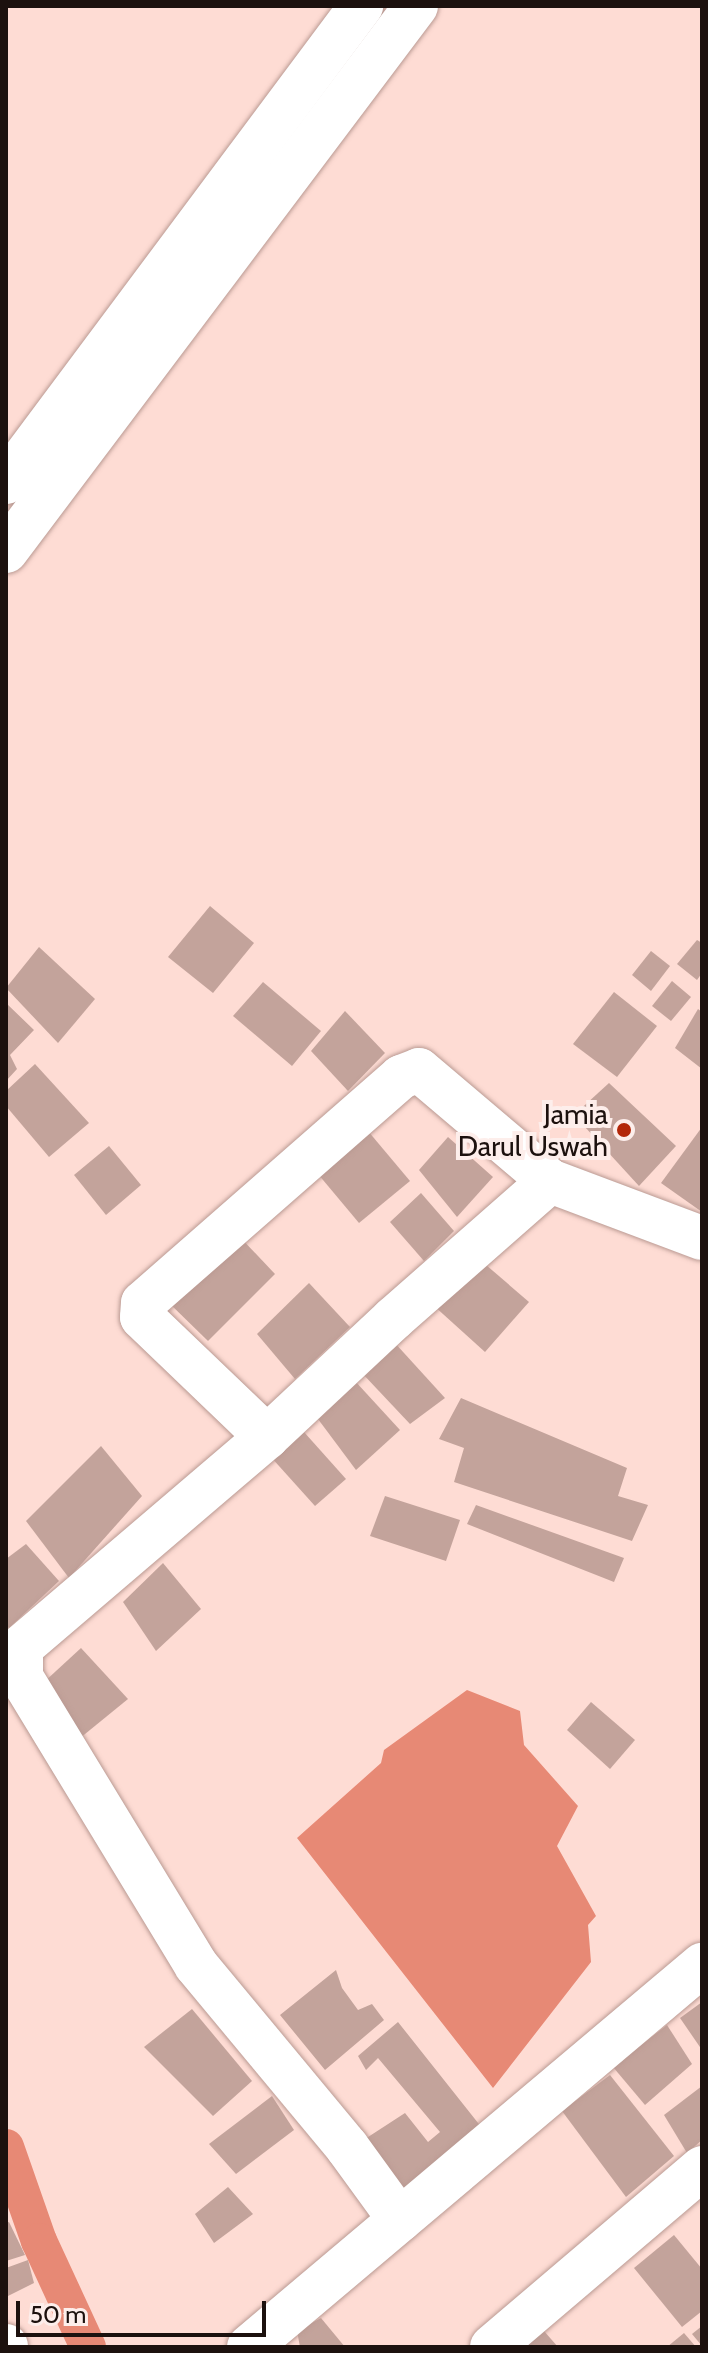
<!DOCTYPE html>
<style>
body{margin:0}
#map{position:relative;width:708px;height:2353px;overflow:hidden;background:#fedcd4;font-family:Cabin,sans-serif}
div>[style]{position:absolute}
.water>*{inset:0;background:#e78975}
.canal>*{height:36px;margin:-18px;padding:0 18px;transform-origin:18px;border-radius:18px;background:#e78975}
.building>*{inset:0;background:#c3a39b}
.roads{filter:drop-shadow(0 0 2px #ba9a93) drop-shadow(0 0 2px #ba9a93)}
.minor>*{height:44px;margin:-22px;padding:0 22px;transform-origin:22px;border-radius:22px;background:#fff}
.major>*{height:44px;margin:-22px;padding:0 22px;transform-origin:22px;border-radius:22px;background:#fff}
.dots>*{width:22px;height:22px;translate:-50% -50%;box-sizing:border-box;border:4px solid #fdeeeb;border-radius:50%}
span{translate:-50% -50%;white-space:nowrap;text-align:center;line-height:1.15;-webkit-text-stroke:8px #fdeeeb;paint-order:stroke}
.poi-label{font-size:28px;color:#1c110e}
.right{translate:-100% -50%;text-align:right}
.frame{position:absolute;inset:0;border:8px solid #1c110e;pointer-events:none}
.scale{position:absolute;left:16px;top:2301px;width:250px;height:36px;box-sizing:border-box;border:4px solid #1c110e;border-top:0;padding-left:10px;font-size:24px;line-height:28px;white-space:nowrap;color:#1c110e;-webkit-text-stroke:6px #fdeeeb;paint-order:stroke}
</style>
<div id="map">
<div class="water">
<i style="clip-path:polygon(467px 1690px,520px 1711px,524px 1745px,578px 1806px,557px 1846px,596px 1916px,588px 1925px,591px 1962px,493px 2088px,297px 1838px,381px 1763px,384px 1750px)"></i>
</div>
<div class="canal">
<i style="left:6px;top:2147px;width:100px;rotate:70.7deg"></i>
<i style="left:39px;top:2241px;width:117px;rotate:65.2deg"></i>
</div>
<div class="building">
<i style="clip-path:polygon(210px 906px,254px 943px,213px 993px,168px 957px)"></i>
<i style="clip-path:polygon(697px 940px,702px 943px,702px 973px,697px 980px,677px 964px)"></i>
<i style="clip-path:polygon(39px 947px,95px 999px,58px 1043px,6px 988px)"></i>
<i style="clip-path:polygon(651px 951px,670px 966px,651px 991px,632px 975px)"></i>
<i style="clip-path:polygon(672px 981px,691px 997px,671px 1021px,652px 1006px)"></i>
<i style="clip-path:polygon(263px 982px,321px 1031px,292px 1066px,233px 1016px)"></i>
<i style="clip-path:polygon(614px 992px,657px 1026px,617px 1077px,573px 1044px)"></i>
<i style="clip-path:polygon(6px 1003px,34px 1030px,10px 1055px,17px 1069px,6px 1081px)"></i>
<i style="clip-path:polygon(698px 1009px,702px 1012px,702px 1069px,675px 1048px)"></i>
<i style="clip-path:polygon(345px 1011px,385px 1053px,348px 1091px,311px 1051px)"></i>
<i style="clip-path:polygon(35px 1064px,89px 1123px,49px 1157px,6px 1106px,6px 1091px)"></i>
<i style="clip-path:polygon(609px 1083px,676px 1146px,639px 1186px,574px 1115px)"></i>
<i style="clip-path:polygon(702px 1127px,702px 1212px,661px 1183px)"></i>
<i style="clip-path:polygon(368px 1131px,410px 1181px,359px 1223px,318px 1174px)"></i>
<i style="clip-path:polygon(448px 1137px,493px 1177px,457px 1217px,419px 1170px)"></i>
<i style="clip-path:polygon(109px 1146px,141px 1185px,106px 1215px,74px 1175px)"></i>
<i style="clip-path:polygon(421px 1193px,454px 1231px,424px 1261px,390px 1222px)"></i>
<i style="clip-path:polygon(239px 1236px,275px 1274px,208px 1341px,167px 1301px)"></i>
<i style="clip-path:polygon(478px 1258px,529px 1302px,485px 1352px,433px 1305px)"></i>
<i style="clip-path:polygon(309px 1283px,350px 1327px,295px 1379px,257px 1334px)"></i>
<i style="clip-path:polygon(394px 1342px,445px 1398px,410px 1424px,361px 1372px)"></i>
<i style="clip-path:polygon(355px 1381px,400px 1430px,356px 1470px,315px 1415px)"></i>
<i style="clip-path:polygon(461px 1398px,627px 1468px,618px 1496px,648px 1505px,632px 1541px,454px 1482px,464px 1448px,439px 1439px)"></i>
<i style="clip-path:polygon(304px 1432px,346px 1479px,315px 1506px,270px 1456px)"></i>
<i style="clip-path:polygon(101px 1446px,142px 1496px,69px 1578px,26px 1521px)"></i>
<i style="clip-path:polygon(385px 1496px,460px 1520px,446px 1561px,370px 1536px)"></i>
<i style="clip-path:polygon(476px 1505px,624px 1558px,614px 1582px,467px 1524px)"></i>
<i style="clip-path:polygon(26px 1544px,59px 1581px,9px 1628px,6px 1624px,6px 1559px)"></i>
<i style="clip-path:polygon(163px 1563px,201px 1609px,156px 1651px,123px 1602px)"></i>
<i style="clip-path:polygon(81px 1648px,128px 1699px,74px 1743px,43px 1683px)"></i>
<i style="clip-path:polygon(591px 1702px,635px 1740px,610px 1769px,567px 1730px)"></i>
<i style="clip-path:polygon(336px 1970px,342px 1988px,358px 2010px,372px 2004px,384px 2020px,325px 2070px,280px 2015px)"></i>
<i style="clip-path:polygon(702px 2002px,702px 2050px,680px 2018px)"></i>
<i style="clip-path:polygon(192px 2009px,252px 2081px,213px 2116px,144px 2047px)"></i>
<i style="clip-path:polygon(398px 2022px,486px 2133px,408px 2198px,365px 2139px,405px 2113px,428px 2142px,440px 2132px,378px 2058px,366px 2070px,358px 2056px)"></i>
<i style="clip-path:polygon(667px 2025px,692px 2064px,645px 2105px,613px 2067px)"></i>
<i style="clip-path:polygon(610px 2075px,674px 2156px,626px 2197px,562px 2111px)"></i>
<i style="clip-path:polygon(702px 2086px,702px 2140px,687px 2153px,664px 2115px)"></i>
<i style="clip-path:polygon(272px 2096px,294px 2130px,236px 2174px,209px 2144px)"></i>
<i style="clip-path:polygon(228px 2187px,253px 2214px,214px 2243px,195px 2214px)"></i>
<i style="clip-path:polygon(9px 2222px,25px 2255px,6px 2261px,6px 2223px)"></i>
<i style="clip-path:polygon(674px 2235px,702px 2269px,702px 2311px,682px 2327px,634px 2268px)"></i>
<i style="clip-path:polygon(28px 2260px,34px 2283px,6px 2297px,6px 2268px)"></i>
<i style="clip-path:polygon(321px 2318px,345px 2347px,300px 2347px,297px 2331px)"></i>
<i style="clip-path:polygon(702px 2326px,702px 2346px,692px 2334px)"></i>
<i style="clip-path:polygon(544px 2331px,558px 2347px,524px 2347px)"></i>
<i style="clip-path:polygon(684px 2333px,696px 2347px,667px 2347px)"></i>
</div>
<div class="roads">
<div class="minor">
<i style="left:550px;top:1181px;width:162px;rotate:20.6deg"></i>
<i style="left:267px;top:1437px;width:173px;rotate:-136.2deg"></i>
<i style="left:142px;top:1317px;width:14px;rotate:-86deg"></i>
<i style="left:143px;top:1303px;width:343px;rotate:-41.2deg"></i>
<i style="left:401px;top:1077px;width:19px;rotate:-21deg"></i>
<i style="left:419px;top:1070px;width:172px;rotate:40.3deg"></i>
<i style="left:550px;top:1181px;width:209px;rotate:138.7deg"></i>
<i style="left:393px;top:1319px;width:173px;rotate:136.9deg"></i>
<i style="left:267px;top:1437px;width:323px;rotate:139.5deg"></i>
<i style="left:21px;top:1647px;width:30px;rotate:90deg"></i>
<i style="left:21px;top:1677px;width:337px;rotate:58.7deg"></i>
<i style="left:196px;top:1965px;width:236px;rotate:50.3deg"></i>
<i style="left:347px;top:2147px;width:90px;rotate:54deg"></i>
<i style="left:6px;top:2346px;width:1px;rotate:90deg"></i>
<i style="left:249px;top:2347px;width:593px;rotate:-40.14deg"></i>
<i style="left:492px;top:2347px;width:276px;rotate:-40.4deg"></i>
</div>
<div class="major">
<i style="left:6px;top:482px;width:594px;rotate:-53.28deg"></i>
<i style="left:6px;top:551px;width:682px;rotate:-53.05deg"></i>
</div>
</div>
<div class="dots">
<i style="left:624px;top:1130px;background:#b32709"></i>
</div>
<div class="poi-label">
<span class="right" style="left:608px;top:1130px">Jamia<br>Darul Uswah</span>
</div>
<div class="frame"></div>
<div class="scale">50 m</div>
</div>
